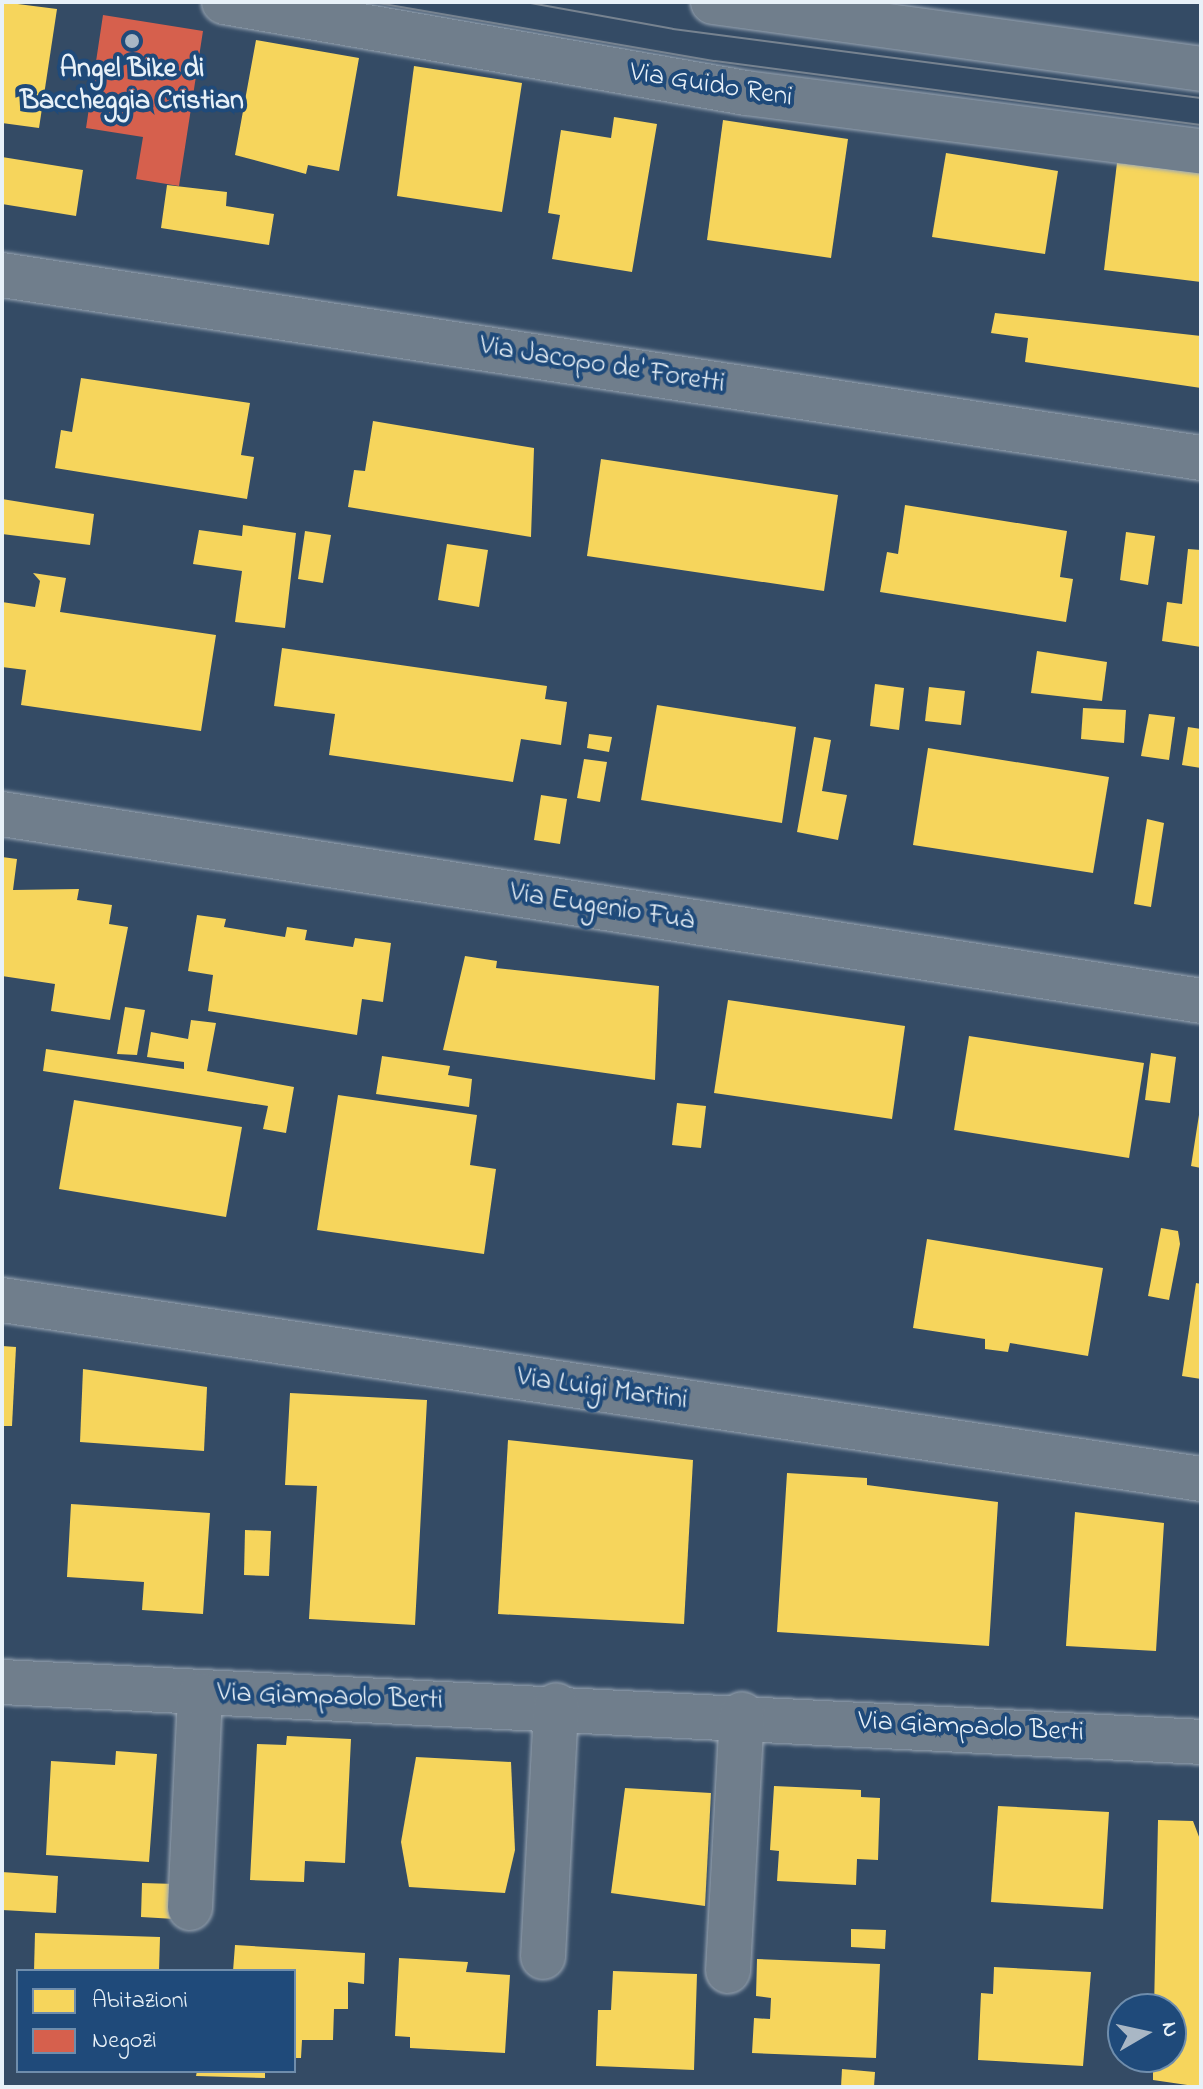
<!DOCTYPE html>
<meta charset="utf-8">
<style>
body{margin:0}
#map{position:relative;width:1203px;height:2089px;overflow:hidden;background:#344b65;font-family:"Indie Flower",sans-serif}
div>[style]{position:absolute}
.homes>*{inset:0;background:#f6d55c}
.shops>*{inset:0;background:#d6604d}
.roads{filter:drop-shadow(0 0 2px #9aa6b3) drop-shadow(0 0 2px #9aa6b3)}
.minor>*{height:44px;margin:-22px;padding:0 22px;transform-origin:22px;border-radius:22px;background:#707e8c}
.tertiary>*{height:44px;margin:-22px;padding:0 22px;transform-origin:22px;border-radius:22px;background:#707e8c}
.tram>*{height:2px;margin:-1px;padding:0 1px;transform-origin:1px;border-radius:1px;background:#778390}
.dots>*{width:22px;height:22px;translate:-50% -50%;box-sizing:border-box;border:4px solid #1f4a7a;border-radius:50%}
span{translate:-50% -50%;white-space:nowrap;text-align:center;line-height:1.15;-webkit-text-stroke:8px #1f4a7a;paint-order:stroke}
.poi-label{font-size:28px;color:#e8f1f8;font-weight:700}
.street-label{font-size:28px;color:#e8f1f8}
.frame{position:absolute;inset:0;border:4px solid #e8f1f8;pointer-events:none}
.legend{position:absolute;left:16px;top:1969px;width:280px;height:104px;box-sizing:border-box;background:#1f4a7a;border:2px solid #6f8dac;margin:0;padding:10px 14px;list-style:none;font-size:24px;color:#e8f1f8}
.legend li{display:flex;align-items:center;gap:16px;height:40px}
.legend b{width:40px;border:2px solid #6f8dac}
.north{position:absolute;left:1107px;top:1993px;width:80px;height:80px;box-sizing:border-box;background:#1f4a7a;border:2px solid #6f8dac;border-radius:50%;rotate:81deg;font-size:22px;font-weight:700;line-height:32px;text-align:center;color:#e8f1f8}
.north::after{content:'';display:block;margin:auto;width:28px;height:36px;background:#a9b7c5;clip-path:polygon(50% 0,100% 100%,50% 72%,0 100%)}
</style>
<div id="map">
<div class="homes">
<i style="clip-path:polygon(2px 2px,57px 9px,39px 128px,2px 123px)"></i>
<i style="clip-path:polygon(256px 40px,359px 58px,339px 171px,308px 165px,306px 174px,235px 155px)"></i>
<i style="clip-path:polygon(414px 66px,522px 83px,502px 212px,397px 196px)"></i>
<i style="clip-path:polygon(614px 117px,657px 124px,632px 272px,552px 259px,560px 215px,548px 213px,561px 130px,611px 138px)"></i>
<i style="clip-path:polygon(723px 120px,848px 139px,831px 258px,707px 240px)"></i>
<i style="clip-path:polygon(946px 153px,1058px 171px,1045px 254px,932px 237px)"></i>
<i style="clip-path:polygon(2px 157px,83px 170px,76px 216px,2px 204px)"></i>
<i style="clip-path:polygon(1117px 163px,1201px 173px,1201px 282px,1104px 270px)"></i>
<i style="clip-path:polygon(167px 185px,227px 192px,226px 206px,274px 214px,269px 245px,161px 228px)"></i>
<i style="clip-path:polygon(995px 313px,1201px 336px,1201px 388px,1025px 362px,1028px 338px,991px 333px)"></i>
<i style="clip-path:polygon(81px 378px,250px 403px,241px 455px,254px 457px,247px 499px,55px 468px,61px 430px,72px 432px)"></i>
<i style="clip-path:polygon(373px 421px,534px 448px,531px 537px,348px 507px,354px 470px,365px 471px)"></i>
<i style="clip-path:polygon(601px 459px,838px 495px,824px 591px,587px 556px)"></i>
<i style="clip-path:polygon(2px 499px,94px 514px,90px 545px,2px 534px)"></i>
<i style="clip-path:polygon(905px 505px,1067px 531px,1060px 577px,1073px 579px,1066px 622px,880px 592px,887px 552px,898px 554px)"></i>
<i style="clip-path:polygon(243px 525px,296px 533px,285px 628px,235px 622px,242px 571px,193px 564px,199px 530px,242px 536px)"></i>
<i style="clip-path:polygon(305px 531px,331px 535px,323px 583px,298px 579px)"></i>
<i style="clip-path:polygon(1126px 532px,1155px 536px,1148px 585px,1120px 580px)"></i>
<i style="clip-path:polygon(447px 544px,488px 550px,479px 607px,438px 600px)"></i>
<i style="clip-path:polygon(1188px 549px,1201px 550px,1201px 647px,1162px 641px,1167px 602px,1182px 604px)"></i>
<i style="clip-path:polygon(33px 573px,66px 578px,60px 612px,216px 635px,201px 731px,21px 705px,26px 670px,2px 667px,2px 602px,35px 607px,40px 581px)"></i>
<i style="clip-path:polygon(282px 648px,547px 686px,545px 699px,567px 702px,561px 745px,521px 739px,513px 782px,329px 755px,335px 714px,274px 706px)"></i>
<i style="clip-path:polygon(1037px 651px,1107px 662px,1102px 701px,1031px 693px)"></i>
<i style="clip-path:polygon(875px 684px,904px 688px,899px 730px,870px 726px)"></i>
<i style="clip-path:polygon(929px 687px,965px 691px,961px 725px,925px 721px)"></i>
<i style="clip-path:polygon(657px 705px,796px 727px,782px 823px,641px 800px)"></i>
<i style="clip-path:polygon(1083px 708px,1126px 710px,1124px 743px,1081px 739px)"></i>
<i style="clip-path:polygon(1149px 714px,1175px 717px,1169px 760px,1141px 756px)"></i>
<i style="clip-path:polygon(1188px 727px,1201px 729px,1201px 768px,1182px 765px)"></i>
<i style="clip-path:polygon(589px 734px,612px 737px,609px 752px,587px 748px)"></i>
<i style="clip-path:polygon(814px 737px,831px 740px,822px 791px,847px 795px,838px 840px,797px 832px)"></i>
<i style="clip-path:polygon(928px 748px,1109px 777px,1093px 873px,913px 845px)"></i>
<i style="clip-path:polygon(584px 759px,607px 762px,600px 802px,577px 798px)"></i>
<i style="clip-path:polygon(541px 795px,567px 799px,560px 844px,534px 840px)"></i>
<i style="clip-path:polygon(1147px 819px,1164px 823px,1151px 907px,1134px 904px)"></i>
<i style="clip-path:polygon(2px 857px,17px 859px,13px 890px,79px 889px,77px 900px,112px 905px,109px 924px,128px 927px,110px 1020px,51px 1011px,55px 984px,2px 976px)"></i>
<i style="clip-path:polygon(197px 915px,226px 919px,224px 927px,285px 937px,287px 927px,307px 930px,305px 940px,353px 947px,355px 938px,391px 943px,383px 1002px,362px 999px,357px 1035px,208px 1011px,213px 975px,188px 971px)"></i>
<i style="clip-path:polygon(465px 956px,497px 961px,496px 968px,659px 986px,655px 1080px,443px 1050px)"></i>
<i style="clip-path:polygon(728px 1000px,905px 1026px,892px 1119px,714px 1093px)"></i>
<i style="clip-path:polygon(125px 1007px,145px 1010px,137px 1055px,117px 1054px)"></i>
<i style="clip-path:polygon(191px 1020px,216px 1023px,207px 1071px,294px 1087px,286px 1133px,263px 1129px,268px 1106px,43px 1071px,46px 1049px,184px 1069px,184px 1062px,147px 1057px,151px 1032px,188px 1039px)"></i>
<i style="clip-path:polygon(969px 1036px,1144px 1063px,1129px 1158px,954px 1130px)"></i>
<i style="clip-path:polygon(1151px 1053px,1176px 1057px,1170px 1103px,1145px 1100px)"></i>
<i style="clip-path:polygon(382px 1056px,450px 1066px,448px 1075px,472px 1079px,469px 1107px,376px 1094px)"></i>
<i style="clip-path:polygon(338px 1095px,477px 1115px,470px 1165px,496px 1169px,484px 1254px,317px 1230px)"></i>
<i style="clip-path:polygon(74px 1100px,242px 1127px,226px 1217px,59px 1189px)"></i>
<i style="clip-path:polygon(677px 1103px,706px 1106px,701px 1148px,672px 1145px)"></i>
<i style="clip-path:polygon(1199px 1115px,1201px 1115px,1201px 1168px,1191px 1166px)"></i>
<i style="clip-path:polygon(1161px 1228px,1178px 1231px,1180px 1244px,1169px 1300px,1148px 1296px)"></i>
<i style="clip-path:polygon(927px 1239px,1103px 1268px,1088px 1356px,1010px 1343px,1008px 1352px,985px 1349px,985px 1339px,913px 1328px)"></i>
<i style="clip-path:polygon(1196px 1283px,1201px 1284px,1201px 1379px,1182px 1376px)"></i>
<i style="clip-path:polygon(2px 1346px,16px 1347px,12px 1426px,2px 1426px)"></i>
<i style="clip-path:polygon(83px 1369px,207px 1387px,204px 1451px,80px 1442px)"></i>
<i style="clip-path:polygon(290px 1393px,427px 1400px,415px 1625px,309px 1619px,317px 1486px,285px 1485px)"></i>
<i style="clip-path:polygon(508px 1440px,693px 1460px,684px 1624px,498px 1614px)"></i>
<i style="clip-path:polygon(787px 1473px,867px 1478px,867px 1485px,998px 1502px,989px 1646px,777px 1632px)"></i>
<i style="clip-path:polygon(71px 1504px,210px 1513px,203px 1614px,142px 1610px,144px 1582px,67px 1577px)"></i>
<i style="clip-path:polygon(1075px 1512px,1164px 1523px,1156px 1651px,1066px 1646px)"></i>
<i style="clip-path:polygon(245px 1530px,271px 1531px,269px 1576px,244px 1575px)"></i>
<i style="clip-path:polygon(287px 1736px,351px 1739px,345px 1863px,305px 1861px,304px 1882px,250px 1880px,257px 1744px,286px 1745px)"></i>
<i style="clip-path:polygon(116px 1751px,157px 1754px,149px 1862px,46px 1855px,51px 1761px,115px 1765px)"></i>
<i style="clip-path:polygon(416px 1757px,511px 1762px,515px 1850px,505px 1893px,409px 1887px,401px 1842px)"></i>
<i style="clip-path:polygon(774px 1786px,861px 1790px,861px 1797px,880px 1798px,878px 1860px,857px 1859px,856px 1885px,777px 1881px,779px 1851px,770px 1850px)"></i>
<i style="clip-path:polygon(625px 1788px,711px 1793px,705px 1906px,611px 1893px)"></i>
<i style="clip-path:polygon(998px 1806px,1109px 1812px,1103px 1909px,991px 1902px)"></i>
<i style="clip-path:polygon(1158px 1820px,1193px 1821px,1201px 1842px,1201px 2087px,1153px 2080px,1153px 2057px,1171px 2057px,1171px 2009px,1154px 2009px)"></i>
<i style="clip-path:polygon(2px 1872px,58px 1876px,56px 1913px,2px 1910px)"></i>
<i style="clip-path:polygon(142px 1883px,176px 1884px,175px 1919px,141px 1917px)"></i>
<i style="clip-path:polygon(851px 1929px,886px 1930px,885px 1949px,851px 1947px)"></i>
<i style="clip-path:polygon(35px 1933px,160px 1937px,159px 1971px,34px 1971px)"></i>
<i style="clip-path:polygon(235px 1945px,365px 1953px,364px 1984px,348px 1982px,348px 2009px,334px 2009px,333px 2040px,302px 2040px,301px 2058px,294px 2058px,294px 1971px,233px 1971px)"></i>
<i style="clip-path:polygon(399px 1958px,468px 1962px,466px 1972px,510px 1975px,505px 2053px,410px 2048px,410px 2037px,395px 2036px)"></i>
<i style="clip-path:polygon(757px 1959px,880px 1964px,876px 2058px,752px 2053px,754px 2018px,770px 2019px,771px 1998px,756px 1996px)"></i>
<i style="clip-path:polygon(994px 1967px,1091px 1972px,1083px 2066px,978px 2060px,981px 1993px,993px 1994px)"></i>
<i style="clip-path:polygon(613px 1971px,697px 1974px,694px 2070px,596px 2066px,598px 2010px,611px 2010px)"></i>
<i style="clip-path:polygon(842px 2069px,875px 2072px,874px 2087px,841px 2087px)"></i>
<i style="clip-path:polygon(197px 2071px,265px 2071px,265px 2078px,196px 2076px)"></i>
</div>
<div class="shops">
<i style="clip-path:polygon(103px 15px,203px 31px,179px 186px,136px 179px,143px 137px,86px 128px)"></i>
</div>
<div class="roads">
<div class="minor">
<i style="left:2px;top:275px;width:1213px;rotate:8.68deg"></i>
<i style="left:2px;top:814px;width:1213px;rotate:8.86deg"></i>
<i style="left:2px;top:1300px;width:1212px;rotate:8.49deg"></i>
<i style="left:2px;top:1682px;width:1201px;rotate:2.86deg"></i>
<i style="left:190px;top:1908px;width:213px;rotate:-87.3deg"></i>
<i style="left:543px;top:1957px;width:252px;rotate:-87deg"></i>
<i style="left:728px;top:1971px;width:257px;rotate:-86.9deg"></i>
</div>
<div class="tertiary">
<i style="left:224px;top:2px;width:530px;rotate:9.89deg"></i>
<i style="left:746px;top:93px;width:459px;rotate:7.3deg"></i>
<i style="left:713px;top:2px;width:493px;rotate:7.8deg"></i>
</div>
</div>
<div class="tram">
<i style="left:372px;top:2px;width:348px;rotate:9.8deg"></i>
<i style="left:715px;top:61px;width:490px;rotate:7.5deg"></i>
<i style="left:525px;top:2px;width:150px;rotate:10.3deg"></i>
<i style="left:673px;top:29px;width:532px;rotate:7.45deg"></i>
</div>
<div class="dots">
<i style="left:132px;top:41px;background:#a9b7c5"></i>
</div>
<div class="poi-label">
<span style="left:132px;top:86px">Angel Bike di<br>Baccheggia Cristian</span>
</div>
<div class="street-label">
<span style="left:711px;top:86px;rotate:9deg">Via Guido Reni</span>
<span style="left:602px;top:366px;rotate:9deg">Via Jacopo de' Foretti</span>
<span style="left:602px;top:908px;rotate:9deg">Via Eugenio Fuà</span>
<span style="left:602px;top:1390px;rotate:8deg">Via Luigi Martini</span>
<span style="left:330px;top:1698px;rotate:2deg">Via Giampaolo Berti</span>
<span style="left:971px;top:1728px;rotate:3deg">Via Giampaolo Berti</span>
</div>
<div class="frame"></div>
<ul class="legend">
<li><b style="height:22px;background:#f6d55c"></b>Abitazioni</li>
<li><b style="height:22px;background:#d6604d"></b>Negozi</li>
</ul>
<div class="north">N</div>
</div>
